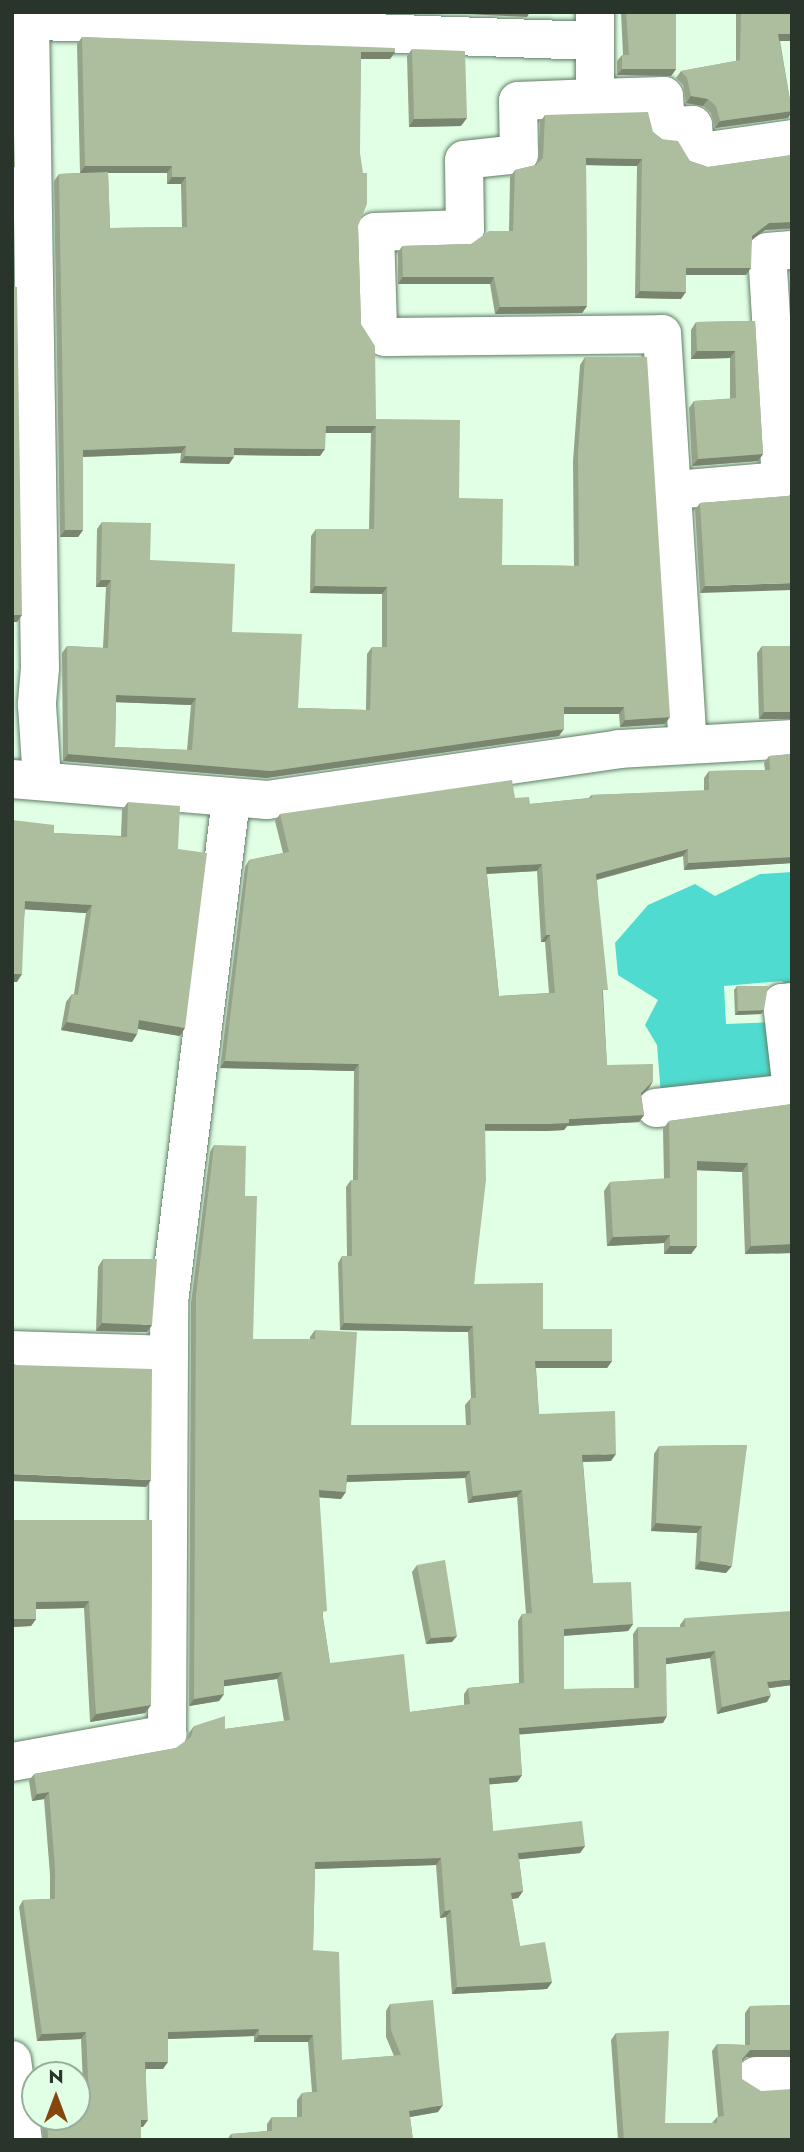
<!DOCTYPE html>
<style>
body{margin:0}
#map{position:relative;width:804px;height:2152px;overflow:hidden;background:#e0ffe5;font-family:Jost,sans-serif}
div>[style]{position:absolute}
.water>*{inset:0;background:#4fdbcf}
.roads{filter:drop-shadow(0 0 2px #627e67) drop-shadow(0 0 2px #627e67)}
.minor>*{height:38px;margin:-19px;padding:0 19px;transform-origin:19px;border-radius:19px;background:#fff}
.wall>*{inset:0;background:#95a389}
.shaded-wall>*{inset:0;background:#79856f}
.building>*{inset:0;background:#adbe9f}
span{translate:-50% -50%;white-space:nowrap;text-align:center;line-height:1.15;-webkit-text-stroke:6px #e0ffe5;paint-order:stroke}
.frame{position:absolute;inset:0;border:14px solid #29342b;pointer-events:none}
.north{position:absolute;left:21px;top:2061px;width:70px;height:70px;box-sizing:border-box;background:#e0ffe5;border:2px solid #97ae9b;border-radius:50%;rotate:0deg;font-size:19px;font-weight:700;line-height:28px;text-align:center;color:#29342b}
.north::after{content:'';display:block;margin:auto;width:24px;height:32px;background:#86460e;clip-path:polygon(50% 0,100% 100%,50% 72%,0 100%)}
</style>
<div id="map">
<div class="water">
<i style="clip-path:polygon(792px 872px,792px 992px,782px 981px,724px 986px,726px 1024px,773px 1022px,779px 1086px,661px 1095px,657px 1045px,645px 1025px,658px 1000px,618px 975px,615px 943px,648px 905px,695px 884px,715px 896px,760px 874px)"></i>
</div>
<div class="roads">
<div class="minor">
<i style="left:595px;top:12px;width:86px;rotate:90deg"></i>
<i style="left:595px;top:98px;width:77px;rotate:177.8deg"></i>
<i style="left:518px;top:101px;width:53px;rotate:88.9deg"></i>
<i style="left:519px;top:154px;width:55px;rotate:173.8deg"></i>
<i style="left:464px;top:160px;width:69px;rotate:89.2deg"></i>
<i style="left:465px;top:229px;width:90px;rotate:178.1deg"></i>
<i style="left:375px;top:232px;width:98px;rotate:88.2deg"></i>
<i style="left:378px;top:330px;width:10px;rotate:45deg"></i>
<i style="left:385px;top:337px;width:277px;rotate:-0.6deg"></i>
<i style="left:662px;top:334px;width:411px;rotate:86.4deg"></i>
<i style="left:30px;top:19px;width:649px;rotate:89.12deg"></i>
<i style="left:40px;top:668px;width:37px;rotate:95deg"></i>
<i style="left:37px;top:705px;width:76px;rotate:86.2deg"></i>
<i style="left:12px;top:20px;width:582px;rotate:2.07deg"></i>
<i style="left:595px;top:98px;width:69px;rotate:-1.7deg"></i>
<i style="left:664px;top:96px;width:30px;rotate:86deg"></i>
<i style="left:666px;top:126px;width:27px;rotate:-2deg"></i>
<i style="left:693px;top:125px;width:21px;rotate:85deg"></i>
<i style="left:695px;top:146px;width:8px;rotate:45deg"></i>
<i style="left:701px;top:152px;width:92px;rotate:-8.1deg"></i>
<i style="left:673px;top:490px;width:108px;rotate:-4.8deg"></i>
<i style="left:781px;top:481px;width:229px;rotate:-93.5deg"></i>
<i style="left:767px;top:252px;width:25px;rotate:-5deg"></i>
<i style="left:12px;top:779px;width:256px;rotate:4.7deg"></i>
<i style="left:267px;top:800px;width:356px;rotate:-8.2deg"></i>
<i style="left:619px;top:749px;width:173px;rotate:-3.3deg"></i>
<i style="left:792px;top:1002px;width:10px;rotate:174deg"></i>
<i style="left:782px;top:1003px;width:89px;rotate:83.5deg"></i>
<i style="left:656px;top:1108px;width:137px;rotate:-6.3deg"></i>
<i style="left:12px;top:1350px;width:157px;rotate:1.8deg"></i>
<i style="left:12px;top:1762px;width:158px;rotate:-10.2deg"></i>
<i style="left:167px;top:1734px;width:432px;rotate:-89.7deg"></i>
<i style="left:169px;top:1302px;width:507px;rotate:-82.97deg"></i>
<i style="left:12px;top:2060px;width:81px;rotate:82.2deg"></i>
<i style="left:756px;top:2076px;width:36px"></i>
</div>
</div>
<div class="wall">
<i style="clip-path:polygon(621px 12px,676px 12px,676px 69px,671px 76px,617px 75px,617px 61px,622px 55px,623px 55px)"></i>
<i style="clip-path:polygon(736px 12px,792px 12px,780px 41px,792px 112px,788px 118px,715px 128px,711px 113px,703px 106px,686px 103px,683px 85px,676px 78px,681px 71px,736px 61px)"></i>
<i style="clip-path:polygon(evenodd,82px 37px,395px 52px,390px 59px,361px 59px,358px 226px,361px 324px,376px 419px,459px 498px,502px 565px,574px 566px,573px 461px,580px 365px,585px 357px,665px 724px,620px 727px,619px 714px,564px 714px,559px 736px,266px 778px,63px 761px,62px 653px,67px 646px,103px 648px,106px 587px,96px 587px,97px 529px,102px 522px,150px 560px,232px 632px,298px 708px,366px 710px,367px 654px,372px 647px,382px 647px,382px 594px,310px 593px,311px 536px,316px 529px,369px 529px,371px 433px,325px 433px,320px 456px,234px 455px,229px 464px,180px 463px,181px 453px,83px 457px,83px 530px,78px 537px,60px 537px,54px 181px,59px 174px,80px 173px,77px 44px,82px 37px,108px 173px,167px 173px,167px 184px,181px 184px,182px 227px,110px 228px,108px 173px,82px 37px,116px 702px,191px 705px,187px 750px,115px 747px,116px 702px)"></i>
<i style="clip-path:polygon(412px 49px,461px 126px,409px 127px,407px 56px)"></i>
<i style="clip-path:polygon(545px 115px,653px 132px,690px 161px,708px 167px,792px 155px,792px 229px,765px 230px,752px 240px,746px 275px,686px 275px,681px 299px,635px 298px,637px 166px,586px 165px,587px 306px,582px 313px,495px 314px,490px 284px,398px 284px,398px 253px,402px 246px,471px 244px,509px 231px,510px 177px,515px 170px,536px 165px,538px 163px,540px 122px)"></i>
<i style="clip-path:polygon(792px 270px,792px 305px,790px 272px)"></i>
<i style="clip-path:polygon(755px 321px,763px 454px,758px 461px,692px 466px,689px 408px,694px 401px,730px 399px,730px 358px,691px 359px,691px 330px,696px 322px)"></i>
<i style="clip-path:polygon(788px 496px,700px 593px,695px 510px,700px 503px)"></i>
<i style="clip-path:polygon(762px 646px,792px 646px,792px 719px,759px 719px,757px 653px)"></i>
<i style="clip-path:polygon(evenodd,792px 754px,792px 863px,684px 870px,683px 856px,597px 880px,607px 1065px,653px 1081px,649px 1088px,641px 1095px,644px 1115px,639px 1122px,567px 1126px,564px 1130px,545px 1131px,485px 1131px,474px 1284px,543px 1329px,612px 1361px,607px 1368px,536px 1368px,539px 1414px,611px 1461px,583px 1462px,593px 1583px,633px 1624px,628px 1631px,564px 1636px,564px 1689px,634px 1688px,633px 1634px,638px 1627px,680px 1627px,680px 1625px,685px 1618px,792px 1685px,769px 1688px,767px 1702px,717px 1714px,710px 1658px,666px 1664px,663px 1723px,519px 1734px,522px 1775px,517px 1782px,489px 1784px,493px 1831px,585px 1846px,580px 1853px,519px 1859px,523px 1891px,518px 1898px,512px 1899px,520px 1946px,552px 1982px,547px 1989px,452px 1994px,446px 1917px,440px 1918px,436px 1865px,315px 1869px,313px 1950px,342px 2060px,394px 2056px,386px 2037px,386px 2011px,390px 2004px,438px 2112px,410px 2117px,413px 2140px,227px 2140px,231px 2134px,267px 2131px,267px 2124px,272px 2117px,297px 2117px,297px 2100px,302px 2093px,312px 2092px,308px 2042px,254px 2042px,254px 2036px,168px 2039px,163px 2069px,146px 2069px,143px 2127px,141px 2127px,141px 2140px,43px 2140px,42px 2117px,77px 2117px,84px 2107px,81px 2039px,37px 2041px,19px 1907px,23px 1900px,50px 1899px,50px 1875px,44px 1799px,32px 1801px,29px 1781px,34px 1774px,176px 1748px,187px 1740px,189px 1733px,194px 1726px,225px 1729px,284px 1721px,277px 1679px,224px 1686px,224px 1694px,219px 1701px,189px 1706px,191px 1303px,210px 1152px,214px 1145px,245px 1196px,253px 1339px,310px 1339px,310px 1337px,315px 1330px,351px 1425px,466px 1425px,465px 1405px,471px 1398px,468px 1332px,340px 1330px,338px 1263px,342px 1256px,347px 1256px,346px 1187px,351px 1180px,353px 1180px,354px 1071px,220px 1068px,245px 867px,249px 860px,283px 853px,275px 821px,280px 814px,515px 798px,530px 804px,589px 798px,591px 795px,704px 791px,704px 778px,709px 771px,765px 770px,764px 763px,769px 756px,792px 754px,537px 871px,541px 942px,545px 942px,549px 993px,499px 996px,487px 874px,537px 871px,792px 754px,465px 1478px,468px 1503px,517px 1497px,526px 1614px,522px 1614px,518px 1621px,519px 1683px,468px 1688px,464px 1694px,464px 1705px,410px 1712px,330px 1663px,323px 1617px,319px 1497px,341px 1499px,347px 1482px,465px 1478px)"></i>
<i style="clip-path:polygon(128px 802px,178px 849px,180px 1036px,138px 1029px,137px 1034px,132px 1042px,61px 1030px,66px 1002px,72px 994px,74px 994px,86px 913px,25px 909px,17px 982px,12px 820px,54px 833px,121px 836px,122px 810px)"></i>
<i style="clip-path:polygon(737px 986px,761px 1014px,735px 1015px,734px 990px)"></i>
<i style="clip-path:polygon(792px 1104px,792px 1253px,745px 1254px,742px 1172px,697px 1170px,697px 1246px,691px 1254px,664px 1254px,664px 1243px,607px 1246px,604px 1191px,610px 1182px,664px 1179px,663px 1129px,669px 1121px)"></i>
<i style="clip-path:polygon(103px 1259px,147px 1332px,96px 1331px,98px 1267px)"></i>
<i style="clip-path:polygon(747px 1445px,726px 1573px,695px 1569px,697px 1533px,651px 1531px,654px 1454px,659px 1446px)"></i>
<i style="clip-path:polygon(12px 1520px,152px 1520px,151px 1705px,145px 1713px,90px 1722px,84px 1608px,36px 1609px,36px 1619px,31px 1626px,12px 1627px)"></i>
<i style="clip-path:polygon(417px 1565px,452px 1642px,426px 1644px,412px 1572px)"></i>
<i style="clip-path:polygon(792px 2005px,742px 2061px,742px 2079px,792px 2140px,618px 2140px,611px 2040px,616px 2033px,665px 2123px,712px 2123px,717px 2117px,718px 2117px,712px 2051px,717px 2044px,745px 2045px,745px 2013px,750px 2006px)"></i>
</div>
<div class="shaded-wall">
<i style="clip-path:polygon(468px 12px,530px 12px,527px 17px,466px 14px)"></i>
<i style="clip-path:polygon(778px 34px,792px 34px,792px 41px,774px 41px)"></i>
<i style="clip-path:polygon(361px 52px,395px 52px,390px 59px,356px 59px)"></i>
<i style="clip-path:polygon(622px 69px,676px 69px,671px 76px,617px 75px)"></i>
<i style="clip-path:polygon(691px 96px,708px 99px,703px 106px,686px 103px)"></i>
<i style="clip-path:polygon(792px 111px,788px 118px,715px 128px,720px 121px)"></i>
<i style="clip-path:polygon(467px 118px,461px 126px,409px 127px,414px 119px)"></i>
<i style="clip-path:polygon(586px 158px,642px 159px,637px 166px,582px 165px)"></i>
<i style="clip-path:polygon(85px 166px,172px 166px,167px 173px,80px 173px)"></i>
<i style="clip-path:polygon(172px 177px,186px 177px,181px 184px,167px 184px)"></i>
<i style="clip-path:polygon(792px 222px,791px 228px,765px 230px,747px 243px,752px 236px,769px 223px)"></i>
<i style="clip-path:polygon(686px 268px,751px 268px,746px 275px,681px 275px)"></i>
<i style="clip-path:polygon(403px 277px,494px 277px,490px 284px,398px 284px)"></i>
<i style="clip-path:polygon(640px 291px,686px 292px,681px 299px,635px 298px)"></i>
<i style="clip-path:polygon(587px 306px,582px 313px,495px 314px,500px 307px)"></i>
<i style="clip-path:polygon(697px 351px,735px 351px,730px 358px,691px 359px)"></i>
<i style="clip-path:polygon(326px 426px,376px 426px,371px 433px,321px 433px)"></i>
<i style="clip-path:polygon(186px 446px,181px 453px,78px 457px,83px 450px)"></i>
<i style="clip-path:polygon(234px 448px,325px 449px,320px 456px,229px 455px)"></i>
<i style="clip-path:polygon(763px 454px,758px 461px,692px 466px,698px 459px)"></i>
<i style="clip-path:polygon(185px 456px,234px 457px,229px 464px,180px 463px)"></i>
<i style="clip-path:polygon(65px 530px,83px 530px,78px 537px,60px 537px)"></i>
<i style="clip-path:polygon(101px 580px,111px 580px,106px 587px,96px 587px)"></i>
<i style="clip-path:polygon(792px 583px,792px 590px,700px 593px,705px 586px)"></i>
<i style="clip-path:polygon(315px 586px,387px 587px,382px 594px,310px 593px)"></i>
<i style="clip-path:polygon(12px 615px,22px 615px,17px 622px,12px 622px)"></i>
<i style="clip-path:polygon(116px 695px,196px 698px,191px 705px,111px 702px)"></i>
<i style="clip-path:polygon(564px 707px,624px 707px,619px 714px,559px 714px)"></i>
<i style="clip-path:polygon(764px 712px,792px 712px,792px 719px,759px 719px)"></i>
<i style="clip-path:polygon(670px 717px,665px 724px,620px 727px,625px 720px)"></i>
<i style="clip-path:polygon(564px 729px,559px 736px,266px 778px,63px 761px,68px 754px,271px 771px)"></i>
<i style="clip-path:polygon(688px 849px,683px 856px,591px 881px,596px 874px)"></i>
<i style="clip-path:polygon(792px 857px,792px 863px,684px 870px,688px 863px)"></i>
<i style="clip-path:polygon(542px 864px,537px 871px,482px 874px,486px 867px)"></i>
<i style="clip-path:polygon(25px 901px,92px 905px,86px 913px,19px 909px)"></i>
<i style="clip-path:polygon(546px 935px,550px 935px,545px 942px,541px 942px)"></i>
<i style="clip-path:polygon(12px 974px,22px 974px,17px 982px,12px 982px)"></i>
<i style="clip-path:polygon(764px 1010px,761px 1014px,735px 1015px,738px 1011px)"></i>
<i style="clip-path:polygon(139px 1020px,185px 1028px,180px 1036px,134px 1028px)"></i>
<i style="clip-path:polygon(67px 1022px,137px 1034px,132px 1042px,61px 1030px)"></i>
<i style="clip-path:polygon(225px 1061px,359px 1064px,354px 1071px,220px 1068px)"></i>
<i style="clip-path:polygon(653px 1081px,649px 1088px,636px 1100px,641px 1093px)"></i>
<i style="clip-path:polygon(644px 1115px,639px 1122px,567px 1126px,564px 1130px,545px 1131px,480px 1130px,485px 1124px)"></i>
<i style="clip-path:polygon(697px 1161px,748px 1163px,742px 1172px,691px 1170px)"></i>
<i style="clip-path:polygon(670px 1235px,664px 1243px,607px 1246px,613px 1237px)"></i>
<i style="clip-path:polygon(792px 1244px,792px 1253px,745px 1254px,751px 1246px)"></i>
<i style="clip-path:polygon(670px 1246px,697px 1246px,691px 1254px,664px 1254px)"></i>
<i style="clip-path:polygon(102px 1323px,152px 1325px,147px 1332px,96px 1331px)"></i>
<i style="clip-path:polygon(344px 1323px,473px 1326px,468px 1332px,340px 1330px)"></i>
<i style="clip-path:polygon(535px 1361px,612px 1361px,607px 1368px,530px 1368px)"></i>
<i style="clip-path:polygon(616px 1454px,611px 1461px,577px 1462px,582px 1455px)"></i>
<i style="clip-path:polygon(470px 1471px,465px 1478px,343px 1482px,347px 1475px)"></i>
<i style="clip-path:polygon(12px 1474px,151px 1480px,146px 1487px,12px 1481px)"></i>
<i style="clip-path:polygon(319px 1490px,346px 1492px,341px 1499px,314px 1497px)"></i>
<i style="clip-path:polygon(522px 1490px,517px 1497px,468px 1503px,473px 1496px)"></i>
<i style="clip-path:polygon(656px 1523px,702px 1526px,697px 1533px,651px 1531px)"></i>
<i style="clip-path:polygon(700px 1561px,732px 1566px,726px 1573px,695px 1569px)"></i>
<i style="clip-path:polygon(89px 1601px,84px 1608px,31px 1609px,36px 1602px)"></i>
<i style="clip-path:polygon(12px 1619px,36px 1619px,31px 1626px,12px 1627px)"></i>
<i style="clip-path:polygon(633px 1624px,628px 1631px,559px 1636px,564px 1629px)"></i>
<i style="clip-path:polygon(457px 1636px,452px 1642px,426px 1644px,431px 1638px)"></i>
<i style="clip-path:polygon(715px 1651px,710px 1658px,661px 1665px,666px 1658px)"></i>
<i style="clip-path:polygon(282px 1672px,277px 1679px,219px 1687px,224px 1680px)"></i>
<i style="clip-path:polygon(792px 1679px,792px 1685px,762px 1689px,767px 1682px)"></i>
<i style="clip-path:polygon(224px 1694px,219px 1701px,189px 1706px,194px 1699px)"></i>
<i style="clip-path:polygon(771px 1695px,767px 1702px,717px 1714px,722px 1707px)"></i>
<i style="clip-path:polygon(151px 1705px,145px 1713px,90px 1722px,96px 1714px)"></i>
<i style="clip-path:polygon(667px 1716px,663px 1723px,514px 1735px,519px 1728px)"></i>
<i style="clip-path:polygon(522px 1775px,517px 1782px,484px 1785px,489px 1778px)"></i>
<i style="clip-path:polygon(49px 1792px,44px 1799px,32px 1801px,37px 1794px)"></i>
<i style="clip-path:polygon(585px 1846px,580px 1853px,513px 1860px,518px 1853px)"></i>
<i style="clip-path:polygon(441px 1858px,436px 1865px,311px 1869px,315px 1862px)"></i>
<i style="clip-path:polygon(523px 1891px,518px 1898px,506px 1900px,511px 1893px)"></i>
<i style="clip-path:polygon(451px 1910px,446px 1917px,440px 1918px,445px 1911px)"></i>
<i style="clip-path:polygon(552px 1982px,547px 1989px,452px 1994px,457px 1987px)"></i>
<i style="clip-path:polygon(259px 2029px,254px 2036px,163px 2039px,168px 2032px)"></i>
<i style="clip-path:polygon(86px 2032px,81px 2039px,37px 2041px,42px 2034px)"></i>
<i style="clip-path:polygon(259px 2035px,313px 2035px,308px 2042px,254px 2042px)"></i>
<i style="clip-path:polygon(750px 2050px,792px 2050px,792px 2057px,746px 2057px,737px 2066px)"></i>
<i style="clip-path:polygon(145px 2062px,168px 2062px,163px 2069px,140px 2069px)"></i>
<i style="clip-path:polygon(443px 2105px,438px 2112px,404px 2118px,409px 2111px)"></i>
<i style="clip-path:polygon(141px 2120px,148px 2120px,143px 2127px,136px 2127px)"></i>
</div>
<div class="building">
<i style="clip-path:polygon(626px 12px,676px 12px,676px 69px,622px 69px,622px 55px,629px 55px)"></i>
<i style="clip-path:polygon(741px 12px,792px 12px,792px 34px,778px 34px,792px 111px,720px 121px,716px 106px,708px 99px,691px 96px,687px 78px,681px 71px,740px 60px)"></i>
<i style="clip-path:polygon(evenodd,82px 37px,395px 48px,395px 52px,361px 52px,360px 153px,363px 173px,367px 173px,367px 204px,358px 226px,361px 324px,375px 346px,376px 419px,460px 420px,459px 498px,503px 499px,502px 565px,579px 566px,578px 454px,585px 357px,647px 357px,670px 717px,625px 720px,624px 707px,564px 707px,564px 729px,271px 771px,68px 754px,67px 646px,108px 648px,111px 580px,101px 580px,102px 522px,151px 523px,150px 560px,235px 564px,232px 632px,302px 634px,298px 708px,370px 710px,372px 647px,387px 647px,387px 587px,315px 586px,316px 529px,374px 529px,376px 426px,326px 426px,325px 449px,234px 448px,234px 457px,185px 456px,186px 446px,83px 450px,83px 530px,65px 530px,59px 174px,108px 172px,110px 228px,187px 227px,186px 177px,172px 177px,172px 166px,85px 166px,82px 37px,116px 695px,196px 698px,192px 750px,115px 747px,116px 695px)"></i>
<i style="clip-path:polygon(412px 49px,465px 51px,467px 118px,414px 119px)"></i>
<i style="clip-path:polygon(12px 62px,15px 167px,12px 168px)"></i>
<i style="clip-path:polygon(648px 112px,653px 132px,661px 139px,678px 141px,690px 161px,708px 167px,792px 155px,792px 222px,769px 223px,752px 236px,751px 268px,686px 268px,686px 292px,640px 291px,642px 159px,586px 158px,587px 306px,500px 307px,494px 277px,403px 277px,402px 246px,471px 244px,489px 231px,513px 231px,515px 170px,536px 165px,543px 158px,545px 115px)"></i>
<i style="clip-path:polygon(12px 287px,17px 287px,22px 615px,12px 615px)"></i>
<i style="clip-path:polygon(755px 321px,763px 454px,698px 459px,694px 401px,736px 398px,735px 351px,697px 351px,696px 322px)"></i>
<i style="clip-path:polygon(792px 493px,792px 583px,705px 586px,700px 503px,788px 496px)"></i>
<i style="clip-path:polygon(762px 646px,792px 646px,792px 712px,764px 712px)"></i>
<i style="clip-path:polygon(evenodd,792px 754px,792px 857px,688px 863px,688px 849px,596px 874px,608px 990px,602px 990px,607px 1065px,653px 1064px,653px 1081px,641px 1093px,644px 1115px,569px 1119px,569px 1123px,549px 1124px,485px 1124px,486px 1180px,474px 1284px,543px 1283px,543px 1329px,612px 1329px,612px 1361px,535px 1361px,539px 1414px,615px 1411px,616px 1454px,582px 1455px,593px 1583px,631px 1582px,633px 1624px,564px 1629px,564px 1689px,639px 1688px,638px 1627px,685px 1627px,685px 1618px,792px 1611px,792px 1679px,767px 1682px,771px 1695px,722px 1707px,715px 1651px,666px 1658px,667px 1716px,519px 1728px,522px 1775px,489px 1778px,493px 1831px,582px 1821px,585px 1846px,518px 1853px,523px 1891px,511px 1893px,520px 1946px,545px 1942px,552px 1982px,457px 1987px,451px 1910px,445px 1911px,441px 1858px,315px 1862px,313px 1950px,339px 1952px,342px 2060px,401px 2055px,391px 2030px,390px 2004px,433px 2000px,443px 2105px,409px 2111px,413px 2140px,233px 2140px,231px 2134px,272px 2131px,272px 2117px,302px 2117px,302px 2093px,317px 2092px,313px 2035px,259px 2035px,259px 2029px,168px 2032px,168px 2062px,145px 2062px,148px 2120px,141px 2120px,141px 2140px,48px 2140px,47px 2117px,77px 2117px,77px 2107px,87px 2107px,89px 2101px,86px 2032px,42px 2034px,23px 1900px,55px 1899px,55px 1868px,49px 1792px,37px 1794px,34px 1774px,176px 1748px,191px 1737px,194px 1726px,225px 1716px,225px 1729px,290px 1720px,282px 1672px,224px 1680px,224px 1694px,194px 1699px,196px 1296px,214px 1145px,246px 1146px,245px 1196px,257px 1196px,253px 1339px,315px 1339px,315px 1330px,357px 1332px,351px 1425px,471px 1425px,470px 1398px,476px 1398px,473px 1326px,344px 1323px,342px 1256px,352px 1256px,351px 1180px,358px 1180px,359px 1064px,225px 1061px,249px 860px,289px 852px,280px 814px,512px 780px,515px 798px,529px 797px,530px 804px,592px 798px,591px 795px,709px 790px,709px 771px,770px 770px,769px 756px,792px 754px,542px 864px,546px 935px,550px 935px,555px 993px,499px 996px,486px 867px,542px 864px,792px 754px,470px 1471px,473px 1496px,522px 1490px,532px 1613px,522px 1614px,524px 1683px,468px 1688px,470px 1704px,410px 1712px,404px 1654px,330px 1663px,322px 1612px,327px 1611px,319px 1490px,346px 1492px,347px 1475px,470px 1471px)"></i>
<i style="clip-path:polygon(128px 802px,180px 806px,178px 849px,207px 853px,185px 1028px,139px 1020px,137px 1034px,67px 1022px,72px 994px,78px 995px,92px 905px,25px 901px,22px 974px,12px 974px,12px 820px,54px 825px,54px 833px,127px 837px)"></i>
<i style="clip-path:polygon(737px 986px,768px 986px,764px 1010px,738px 1011px)"></i>
<i style="clip-path:polygon(792px 1104px,792px 1244px,751px 1246px,748px 1163px,697px 1161px,697px 1246px,670px 1246px,670px 1235px,613px 1237px,610px 1182px,670px 1178px,669px 1121px)"></i>
<i style="clip-path:polygon(103px 1259px,157px 1259px,152px 1325px,102px 1323px)"></i>
<i style="clip-path:polygon(12px 1362px,16px 1365px,152px 1369px,151px 1480px,12px 1474px)"></i>
<i style="clip-path:polygon(747px 1445px,732px 1566px,700px 1561px,702px 1526px,656px 1523px,659px 1446px)"></i>
<i style="clip-path:polygon(12px 1520px,152px 1520px,151px 1705px,96px 1714px,89px 1601px,36px 1602px,36px 1619px,12px 1619px)"></i>
<i style="clip-path:polygon(445px 1560px,457px 1636px,431px 1638px,417px 1565px)"></i>
<i style="clip-path:polygon(792px 2005px,792px 2050px,750px 2050px,742px 2059px,742px 2079px,761px 2091px,792px 2089px,792px 2140px,624px 2140px,616px 2033px,669px 2031px,665px 2123px,717px 2123px,717px 2117px,724px 2116px,717px 2044px,750px 2045px,750px 2006px)"></i>
</div>
<div class="frame"></div>
<div class="north">N</div>
</div>
